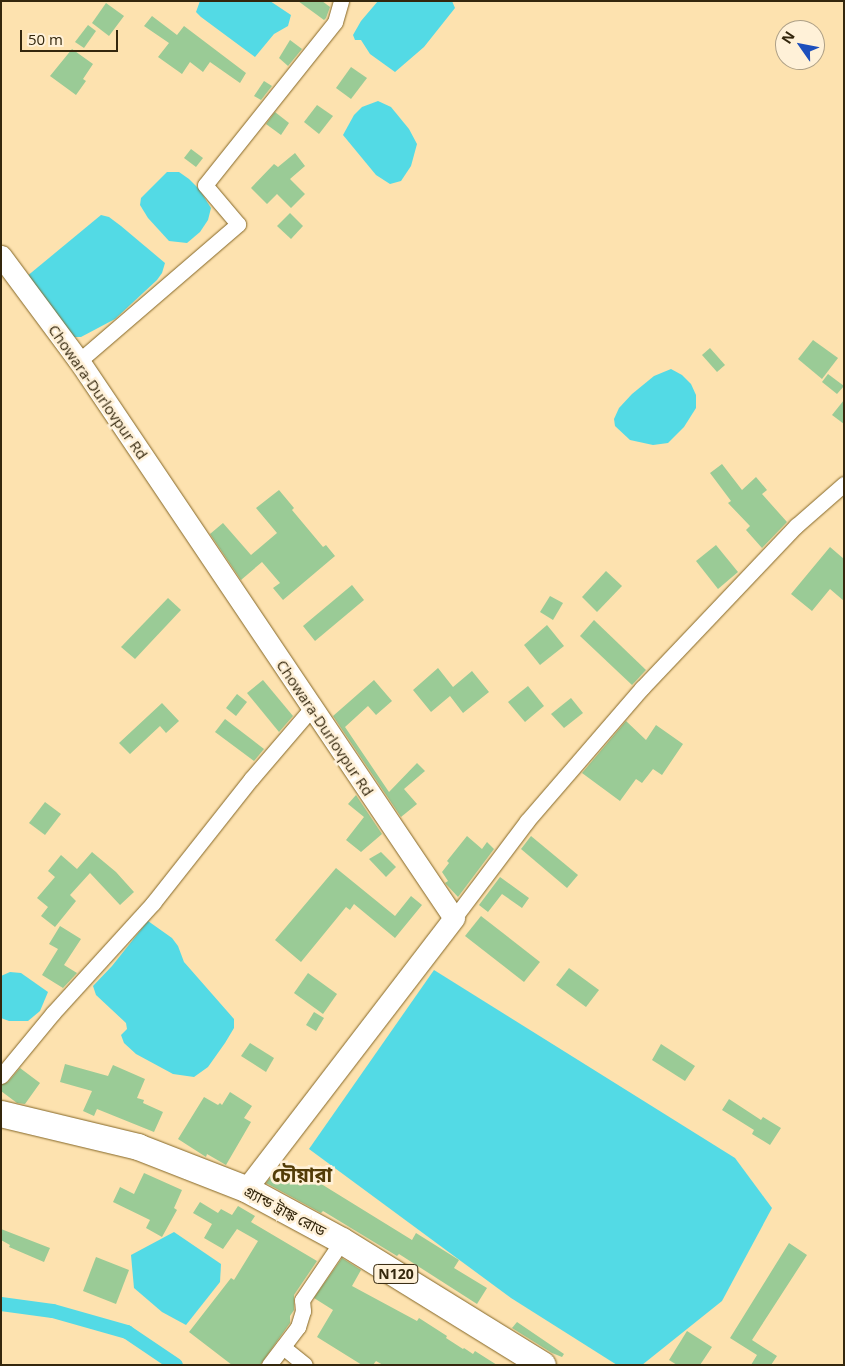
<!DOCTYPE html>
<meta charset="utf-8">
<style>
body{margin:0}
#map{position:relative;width:845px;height:1366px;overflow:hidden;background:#fde2af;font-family:"Open Sans","Noto Sans Bengali",sans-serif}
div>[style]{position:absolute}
.water>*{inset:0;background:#53dae5}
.canal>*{height:14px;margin:-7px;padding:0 7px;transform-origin:7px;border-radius:7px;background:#53dae5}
.building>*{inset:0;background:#9acb96}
.roads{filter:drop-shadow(0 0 1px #846626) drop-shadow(0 0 1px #846626)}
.street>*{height:15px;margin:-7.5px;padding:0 7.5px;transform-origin:7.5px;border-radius:7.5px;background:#fff}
.secondary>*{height:21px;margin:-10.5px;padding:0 10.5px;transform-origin:10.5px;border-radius:10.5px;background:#fff}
.highway>*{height:26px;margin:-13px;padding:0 13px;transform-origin:13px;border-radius:13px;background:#fff}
span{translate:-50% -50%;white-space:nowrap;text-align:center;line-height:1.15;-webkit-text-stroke:5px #fff1d8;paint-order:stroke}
.shield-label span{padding:1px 4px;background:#fff1d8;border:1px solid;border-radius:4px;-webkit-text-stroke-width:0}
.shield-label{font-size:14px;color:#34270d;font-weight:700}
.street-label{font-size:15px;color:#34270d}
.district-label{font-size:20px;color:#523c07;font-weight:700}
.frame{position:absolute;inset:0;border:2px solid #34270d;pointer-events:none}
.north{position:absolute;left:775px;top:20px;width:50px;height:50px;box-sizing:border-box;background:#fff1d8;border:1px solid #aea087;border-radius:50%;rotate:303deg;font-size:14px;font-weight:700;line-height:20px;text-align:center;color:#34270d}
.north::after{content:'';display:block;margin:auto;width:18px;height:22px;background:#1d4fbc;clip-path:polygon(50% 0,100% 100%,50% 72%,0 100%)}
.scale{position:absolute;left:20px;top:30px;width:98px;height:22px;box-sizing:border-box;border:2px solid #34270d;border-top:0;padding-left:6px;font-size:15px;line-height:18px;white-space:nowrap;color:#34270d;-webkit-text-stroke:4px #fff1d8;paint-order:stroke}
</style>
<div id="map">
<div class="water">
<i style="clip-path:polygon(200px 1px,270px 1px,291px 15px,288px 26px,274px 34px,255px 57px,201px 17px,196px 12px)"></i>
<i style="clip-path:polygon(378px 1px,452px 1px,455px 8px,424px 47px,395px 72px,370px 54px,361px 40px,355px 40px,353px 35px,361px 21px)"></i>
<i style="clip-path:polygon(378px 101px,391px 107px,409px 129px,417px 144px,411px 166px,401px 181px,390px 184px,376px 175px,343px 135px,354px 115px,362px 107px)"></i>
<i style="clip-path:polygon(167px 172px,179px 172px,189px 179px,199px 189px,211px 208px,208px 220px,200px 232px,187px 243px,169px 241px,148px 218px,140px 205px,141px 198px)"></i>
<i style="clip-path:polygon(101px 215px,109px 217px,121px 226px,165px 263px,162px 273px,157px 280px,115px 319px,81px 337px,74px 337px,26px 277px)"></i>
<i style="clip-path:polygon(671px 369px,682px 375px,691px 384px,696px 395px,696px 408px,684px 427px,668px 443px,653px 445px,630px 440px,615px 426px,614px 419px,619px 408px,632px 394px,654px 376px)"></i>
<i style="clip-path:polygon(148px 921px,172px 938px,178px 946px,184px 962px,234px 1019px,234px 1028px,225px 1043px,208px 1067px,194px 1077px,173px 1074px,136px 1054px,124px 1043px,121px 1035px,127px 1029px,126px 1023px,96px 995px,93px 986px,112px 966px)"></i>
<i style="clip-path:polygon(434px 970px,735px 1158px,772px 1208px,722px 1301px,642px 1365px,617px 1365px,511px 1298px,309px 1149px)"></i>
<i style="clip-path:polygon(10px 972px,21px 973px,48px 992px,40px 1011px,28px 1021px,9px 1021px,1px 1018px,1px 976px)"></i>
<i style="clip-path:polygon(174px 1232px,221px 1264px,220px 1282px,186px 1325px,162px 1312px,134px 1288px,131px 1255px)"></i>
</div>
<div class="canal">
<i style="left:1px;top:1304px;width:52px;rotate:7.7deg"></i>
<i style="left:53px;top:1311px;width:77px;rotate:15.8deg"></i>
<i style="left:127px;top:1332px;width:59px;rotate:34deg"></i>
</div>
<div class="building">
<i style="clip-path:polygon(298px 1px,322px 1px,330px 7px,326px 18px,324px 20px)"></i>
<i style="clip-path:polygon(106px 3px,124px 16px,109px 36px,92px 23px)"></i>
<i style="clip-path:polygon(152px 16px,177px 35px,184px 26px,246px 73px,240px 83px,210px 62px,203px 72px,190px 62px,182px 74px,158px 57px,169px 43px,144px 26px)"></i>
<i style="clip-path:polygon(88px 25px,96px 31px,84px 48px,75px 42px)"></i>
<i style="clip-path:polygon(290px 40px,302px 49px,288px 66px,279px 58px)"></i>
<i style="clip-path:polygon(72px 49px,93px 64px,83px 79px,86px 81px,76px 95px,50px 76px)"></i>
<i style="clip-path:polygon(351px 67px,367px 78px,351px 99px,336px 88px)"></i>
<i style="clip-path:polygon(264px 81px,272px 86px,261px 100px,254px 96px)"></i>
<i style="clip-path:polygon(317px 105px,333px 116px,319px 134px,304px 122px)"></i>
<i style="clip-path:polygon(275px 112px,289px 123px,281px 135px,266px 124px)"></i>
<i style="clip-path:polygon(191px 149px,203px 158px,196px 167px,184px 158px)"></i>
<i style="clip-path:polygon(295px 153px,305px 166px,290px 179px,305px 194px,291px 208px,277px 194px,267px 204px,251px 188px,274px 164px,278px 167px)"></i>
<i style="clip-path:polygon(290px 213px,303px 226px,291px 239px,277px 226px)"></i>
<i style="clip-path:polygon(813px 340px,838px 358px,822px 379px,798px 359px)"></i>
<i style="clip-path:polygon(710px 348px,725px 365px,717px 372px,702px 355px)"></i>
<i style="clip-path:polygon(828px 374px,844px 386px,837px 394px,822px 382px)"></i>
<i style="clip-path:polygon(844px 400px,844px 424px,832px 415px)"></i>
<i style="clip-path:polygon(722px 464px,742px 490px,756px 477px,767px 490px,762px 494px,787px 522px,762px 548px,746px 530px,750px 526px,728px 503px,731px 501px,710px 473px)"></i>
<i style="clip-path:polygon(279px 490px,294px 508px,292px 510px,323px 547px,326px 545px,335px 556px,283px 600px,273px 588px,280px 583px,262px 562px,241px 580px,210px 534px,223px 523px,251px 555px,277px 533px,256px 508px)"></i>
<i style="clip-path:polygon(716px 545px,738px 572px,718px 589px,696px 561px)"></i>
<i style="clip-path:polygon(830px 547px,844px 559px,844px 601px,830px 589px,812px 611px,791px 594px)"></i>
<i style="clip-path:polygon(606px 571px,622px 586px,597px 612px,582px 597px)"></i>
<i style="clip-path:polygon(352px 585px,364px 600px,315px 641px,303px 626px)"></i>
<i style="clip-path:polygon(550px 596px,563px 603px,553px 620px,540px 612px)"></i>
<i style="clip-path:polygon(168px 598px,181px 610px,135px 659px,121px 647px)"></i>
<i style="clip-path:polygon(594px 620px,646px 670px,632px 685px,580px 636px)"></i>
<i style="clip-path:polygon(547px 625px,564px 646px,540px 665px,524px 645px)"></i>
<i style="clip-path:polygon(438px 668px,453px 687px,472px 671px,489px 692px,463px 713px,450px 696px,431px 712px,413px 690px)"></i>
<i style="clip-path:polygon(263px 680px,293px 716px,279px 732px,247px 693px)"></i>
<i style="clip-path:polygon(374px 680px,392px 701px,376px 715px,368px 706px,345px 727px,389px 792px,417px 763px,425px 771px,404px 789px,417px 804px,401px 817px,333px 716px)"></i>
<i style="clip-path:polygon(528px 686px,544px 706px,525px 722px,508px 702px)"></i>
<i style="clip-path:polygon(237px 694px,247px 702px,236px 716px,226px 708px)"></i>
<i style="clip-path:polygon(571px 698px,583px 713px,564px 728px,551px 714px)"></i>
<i style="clip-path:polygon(162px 703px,179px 721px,166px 733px,160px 726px,130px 754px,119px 743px)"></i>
<i style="clip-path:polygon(225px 719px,264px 749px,254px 761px,215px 732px)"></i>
<i style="clip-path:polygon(626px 721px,646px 740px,656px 725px,683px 744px,662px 775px,653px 769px,642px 783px,636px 779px,620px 801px,582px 773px)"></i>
<i style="clip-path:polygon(356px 795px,382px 834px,361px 852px,346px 840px,364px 817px,348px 804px)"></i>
<i style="clip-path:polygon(45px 802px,61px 814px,45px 835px,29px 823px)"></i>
<i style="clip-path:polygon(467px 836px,482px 849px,487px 842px,494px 849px,458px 897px,445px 883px,448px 881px,442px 872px,449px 863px,447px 861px)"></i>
<i style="clip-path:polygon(531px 836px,578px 875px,567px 888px,521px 849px)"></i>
<i style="clip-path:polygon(92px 852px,116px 872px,134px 892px,120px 905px,90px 873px,70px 895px,76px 901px,55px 927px,41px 916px,48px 907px,37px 898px,55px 877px,48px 871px,61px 855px,77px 869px)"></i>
<i style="clip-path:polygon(381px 852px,396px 867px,386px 877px,369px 859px)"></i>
<i style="clip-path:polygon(336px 868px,395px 916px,411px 896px,422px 905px,395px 938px,354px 904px,350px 910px,346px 907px,301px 962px,275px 940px)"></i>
<i style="clip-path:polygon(500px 877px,529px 898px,522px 908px,502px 894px,488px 912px,479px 905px)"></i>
<i style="clip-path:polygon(481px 916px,540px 962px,524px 982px,465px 936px)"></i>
<i style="clip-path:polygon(60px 926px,81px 939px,64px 965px,77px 973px,63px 988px,42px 975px,58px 949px,49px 944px)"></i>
<i style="clip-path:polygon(569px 968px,599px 990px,586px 1007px,556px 985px)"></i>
<i style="clip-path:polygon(308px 973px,337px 994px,323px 1014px,294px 993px)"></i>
<i style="clip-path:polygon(314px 1012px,324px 1018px,316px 1031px,306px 1025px)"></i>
<i style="clip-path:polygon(250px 1043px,274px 1058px,266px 1072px,241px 1056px)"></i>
<i style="clip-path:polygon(661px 1044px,695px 1066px,685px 1081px,652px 1060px)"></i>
<i style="clip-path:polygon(65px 1064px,108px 1076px,113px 1065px,145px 1079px,137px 1098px,144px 1100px,143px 1103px,163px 1112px,154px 1132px,97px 1109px,94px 1116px,83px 1111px,92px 1091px,60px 1082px)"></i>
<i style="clip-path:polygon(20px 1068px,40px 1083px,25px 1104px,17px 1103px,1px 1091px,1px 1085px,8px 1082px)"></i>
<i style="clip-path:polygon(230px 1092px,252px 1106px,244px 1118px,251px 1122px,226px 1165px,207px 1154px,206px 1157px,178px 1139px,204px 1097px,218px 1105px,220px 1103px,222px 1105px)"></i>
<i style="clip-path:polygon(729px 1099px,761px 1120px,763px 1117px,781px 1128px,770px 1145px,752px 1134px,754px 1130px,722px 1110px)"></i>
<i style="clip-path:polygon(284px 1161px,412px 1240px,416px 1233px,459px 1260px,454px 1268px,487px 1288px,477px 1304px,399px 1254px,397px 1256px,323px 1211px,321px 1213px,266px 1183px)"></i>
<i style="clip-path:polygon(144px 1173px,182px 1190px,174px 1208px,177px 1210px,162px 1237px,146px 1228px,150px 1220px,113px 1202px,120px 1187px,134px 1194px)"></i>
<i style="clip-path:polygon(200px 1202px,218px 1213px,221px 1209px,232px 1215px,238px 1206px,255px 1216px,251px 1222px,317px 1261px,294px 1295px,294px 1310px,290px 1316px,290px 1323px,260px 1365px,232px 1365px,189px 1332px,231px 1278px,234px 1280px,258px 1241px,237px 1229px,223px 1249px,204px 1238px,212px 1224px,193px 1213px)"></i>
<i style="clip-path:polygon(1px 1229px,50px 1248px,44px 1262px,9px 1247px,10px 1245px,1px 1240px)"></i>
<i style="clip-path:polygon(789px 1243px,807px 1255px,752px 1340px,777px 1356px,771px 1365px,751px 1365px,757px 1355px,730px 1338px)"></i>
<i style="clip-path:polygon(96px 1257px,129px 1270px,116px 1304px,83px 1291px)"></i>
<i style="clip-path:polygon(342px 1258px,361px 1270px,352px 1286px,417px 1321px,419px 1318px,447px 1336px,446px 1338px,463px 1349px,464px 1348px,473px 1354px,475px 1351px,497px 1365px,383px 1365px,376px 1361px,373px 1365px,362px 1365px,317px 1337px,333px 1310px,314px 1298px)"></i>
<i style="clip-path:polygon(517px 1322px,564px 1354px,562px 1357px,552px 1353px,512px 1328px)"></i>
<i style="clip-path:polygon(687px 1331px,712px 1347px,700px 1365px,677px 1365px,669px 1360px)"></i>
</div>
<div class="roads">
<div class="street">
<i style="left:79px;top:361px;width:210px;rotate:-40.7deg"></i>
<i style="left:238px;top:224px;width:51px;rotate:-130.2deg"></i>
<i style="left:205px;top:185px;width:208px;rotate:-51.4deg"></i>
<i style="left:335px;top:22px;width:22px;rotate:-74deg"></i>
<i style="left:454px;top:918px;width:121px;rotate:-53deg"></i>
<i style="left:527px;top:821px;width:176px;rotate:-49.2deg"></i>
<i style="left:642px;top:688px;width:224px;rotate:-46.5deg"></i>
<i style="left:796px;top:526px;width:64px;rotate:-41.2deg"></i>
<i style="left:1px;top:1076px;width:82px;rotate:-50.5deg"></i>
<i style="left:53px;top:1013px;width:149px;rotate:-47.7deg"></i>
<i style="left:153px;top:903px;width:158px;rotate:-51.7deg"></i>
<i style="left:251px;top:779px;width:92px;rotate:-49.4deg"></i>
<i style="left:283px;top:1347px;width:28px;rotate:39deg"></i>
<i style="left:269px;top:1365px;width:48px;rotate:-52.7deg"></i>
<i style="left:298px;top:1327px;width:17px;rotate:-73deg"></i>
<i style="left:303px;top:1311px;width:11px;rotate:-95deg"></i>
<i style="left:302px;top:1300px;width:71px;rotate:-55.9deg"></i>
</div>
<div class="secondary">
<i style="left:1px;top:256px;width:131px;rotate:53.4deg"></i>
<i style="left:79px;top:361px;width:671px;rotate:56.05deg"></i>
<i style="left:454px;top:918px;width:342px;rotate:127.5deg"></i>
</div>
<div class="highway">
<i style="left:1px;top:1114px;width:141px;rotate:13.5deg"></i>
<i style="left:138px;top:1147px;width:116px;rotate:21.3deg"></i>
<i style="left:246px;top:1189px;width:109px;rotate:28.4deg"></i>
<i style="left:342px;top:1241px;width:236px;rotate:31.7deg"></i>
</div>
</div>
<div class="shield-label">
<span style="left:396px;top:1274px">N120</span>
</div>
<div class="street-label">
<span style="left:98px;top:392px;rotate:55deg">Chowara-Durlovpur Rd</span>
<span style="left:325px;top:728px;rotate:56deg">Chowara-Durlovpur Rd</span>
<span style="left:285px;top:1211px;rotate:28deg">গ্র্যান্ড ট্রাঙ্ক রোড</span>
</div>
<div class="district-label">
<span style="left:302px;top:1174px">চৌয়ারা</span>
</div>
<div class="frame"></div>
<div class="north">N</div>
<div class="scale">50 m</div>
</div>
